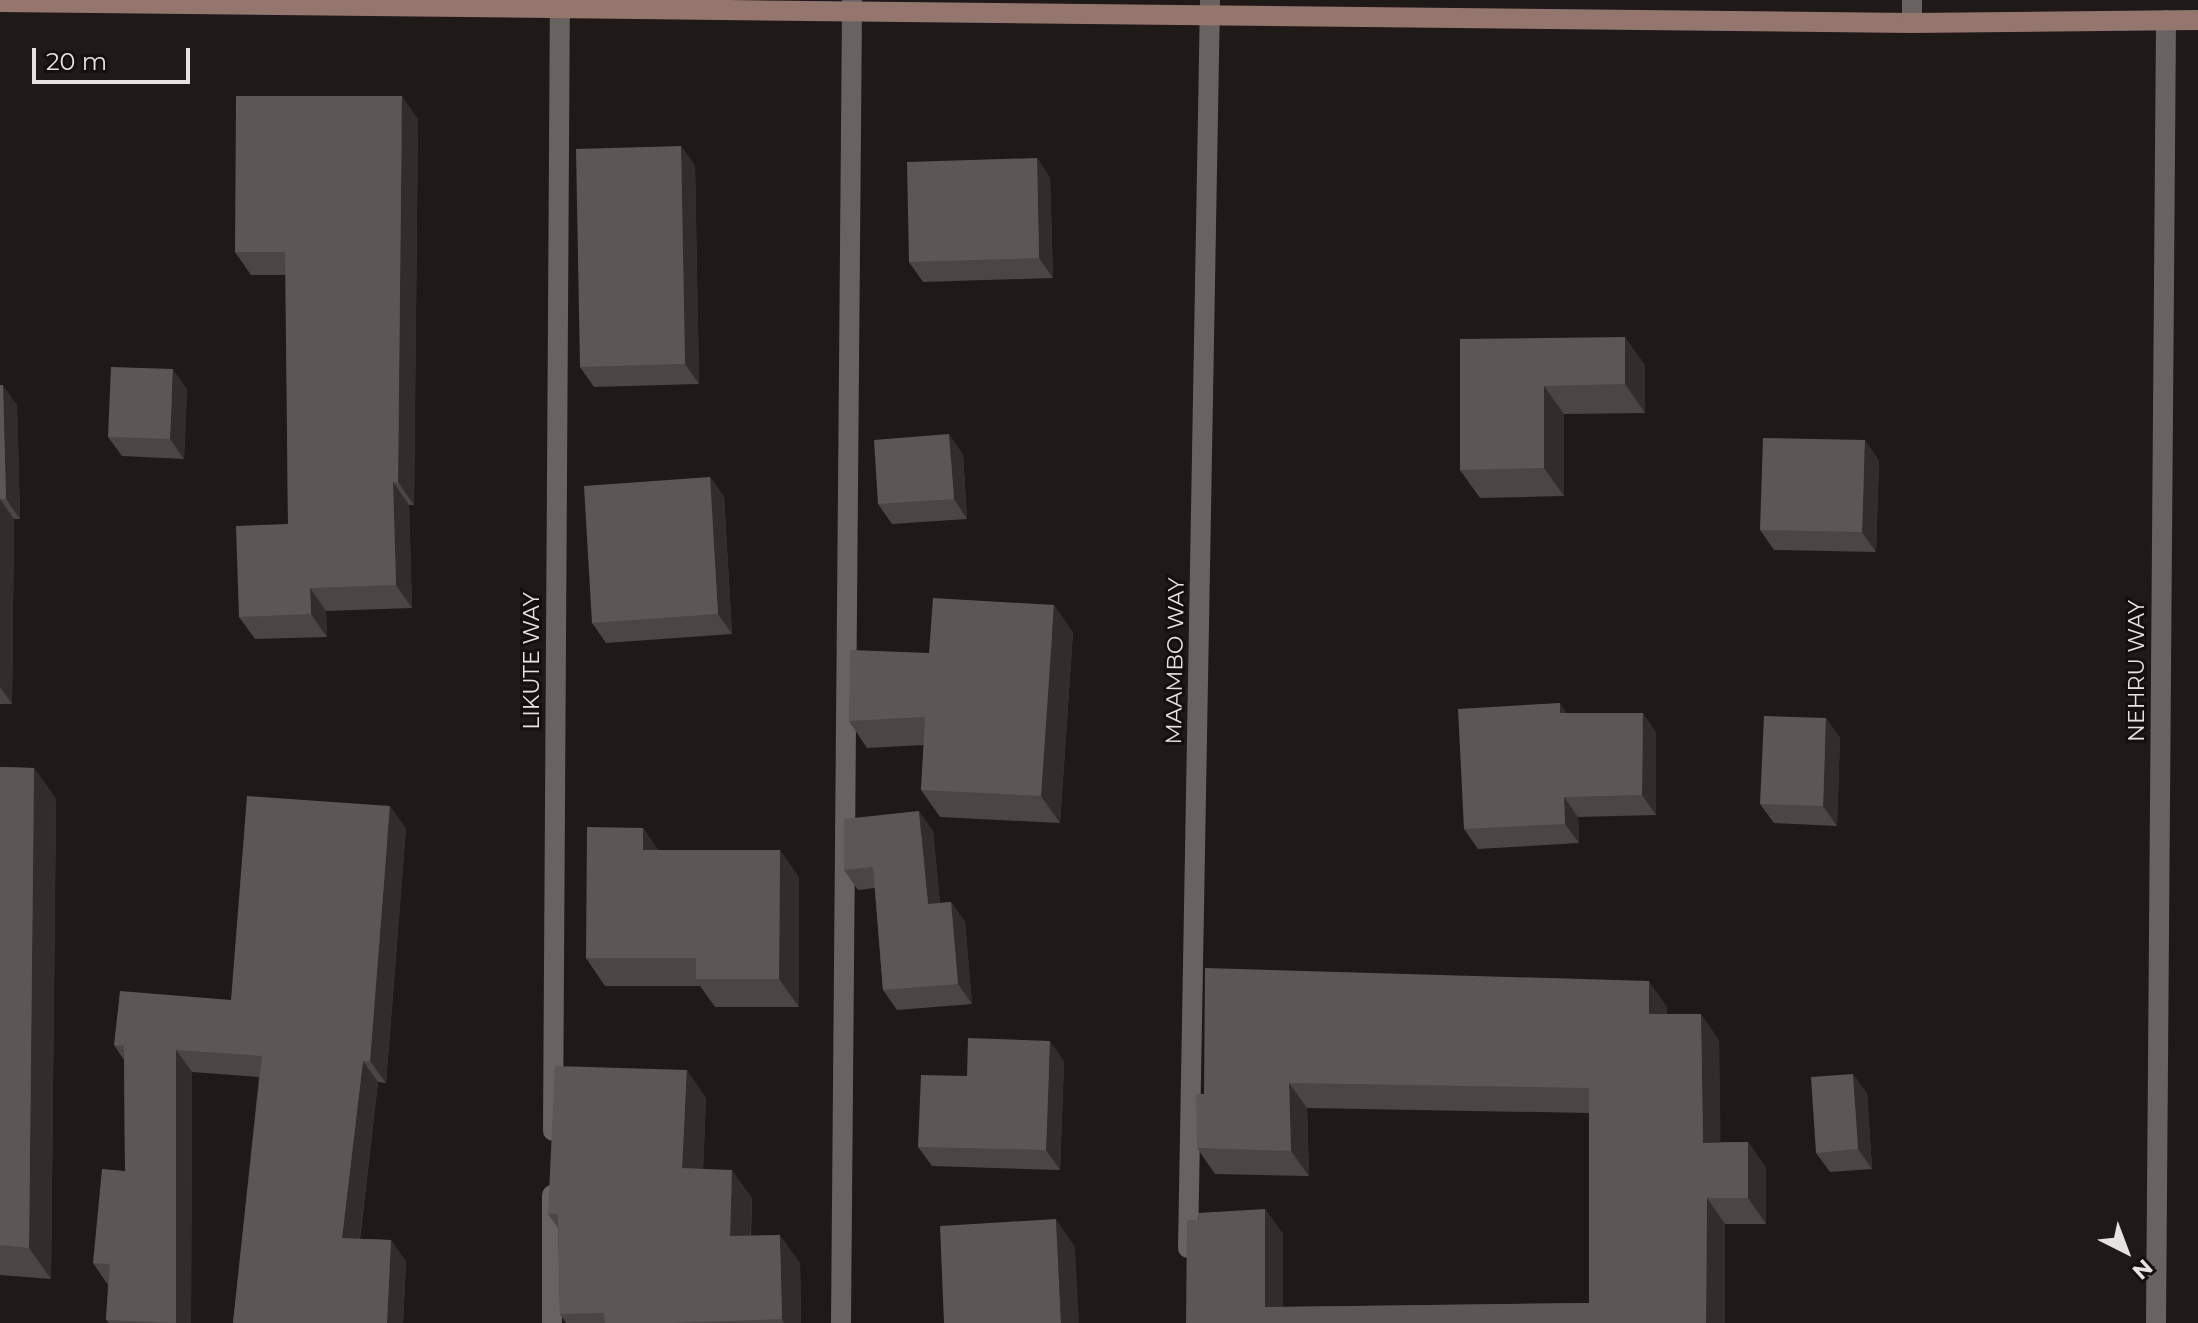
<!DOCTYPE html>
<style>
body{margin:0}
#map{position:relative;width:2198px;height:1323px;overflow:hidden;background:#1f1918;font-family:Montserrat,sans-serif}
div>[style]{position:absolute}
.street>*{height:20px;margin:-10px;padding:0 10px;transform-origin:10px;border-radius:10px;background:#686260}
.secondary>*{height:20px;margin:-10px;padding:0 10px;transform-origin:10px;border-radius:10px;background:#94766e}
.wall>*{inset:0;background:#4b4543}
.shaded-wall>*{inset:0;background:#322c2b}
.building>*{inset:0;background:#5c5654}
span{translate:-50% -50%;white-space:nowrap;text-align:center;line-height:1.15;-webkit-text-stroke:6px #15100f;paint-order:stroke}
.street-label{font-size:22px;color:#e7e3e2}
.north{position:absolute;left:2086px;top:1211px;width:80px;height:80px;-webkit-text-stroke:6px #15100f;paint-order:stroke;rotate:138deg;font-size:22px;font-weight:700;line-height:32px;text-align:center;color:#e7e3e2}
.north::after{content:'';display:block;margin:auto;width:28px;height:36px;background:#e7e3e2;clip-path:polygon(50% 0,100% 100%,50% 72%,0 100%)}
.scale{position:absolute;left:32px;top:48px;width:158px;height:36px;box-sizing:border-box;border:4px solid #e7e3e2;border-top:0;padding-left:10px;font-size:24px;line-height:28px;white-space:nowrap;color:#e7e3e2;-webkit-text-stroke:6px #15100f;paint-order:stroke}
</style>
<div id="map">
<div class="street">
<i style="left:1912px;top:0;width:23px;rotate:90deg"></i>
<i style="left:553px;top:1131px;width:1131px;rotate:-89.65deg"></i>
<i style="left:1188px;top:1248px;width:1248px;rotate:-88.99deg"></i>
<i style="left:552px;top:1323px;width:128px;rotate:-90deg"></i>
<i style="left:841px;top:1323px;width:1323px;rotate:-89.52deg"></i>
<i style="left:2156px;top:1323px;width:1303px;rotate:-89.56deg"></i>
</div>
<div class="secondary">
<i style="left:0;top:2px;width:1912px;rotate:0.63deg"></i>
<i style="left:1912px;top:23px;width:286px;rotate:-0.6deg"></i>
</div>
<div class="wall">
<i style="clip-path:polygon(418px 119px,414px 505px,409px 505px,412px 608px,326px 611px,327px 637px,255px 639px,239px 617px,288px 524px,286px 275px,251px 275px,235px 252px)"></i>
<i style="clip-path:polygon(681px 146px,695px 166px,699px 384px,594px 387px,580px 367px)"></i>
<i style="clip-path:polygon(1037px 158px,1050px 178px,1053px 278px,923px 282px,909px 262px)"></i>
<i style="clip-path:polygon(1460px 339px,1645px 365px,1645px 413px,1564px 414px,1564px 496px,1480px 498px,1460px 470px)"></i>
<i style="clip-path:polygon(0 385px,17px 405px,20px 519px,14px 519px,12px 704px,0 704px)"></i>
<i style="clip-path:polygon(187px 389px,184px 459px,122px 456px,108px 437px)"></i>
<i style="clip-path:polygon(963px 454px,967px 519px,892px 524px,878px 504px)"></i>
<i style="clip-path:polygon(1879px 460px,1876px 552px,1774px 550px,1760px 530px)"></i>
<i style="clip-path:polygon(710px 477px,724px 497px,732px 634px,606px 643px,592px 623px)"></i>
<i style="clip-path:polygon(1073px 632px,1060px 823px,940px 817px,921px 790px,924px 745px,867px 748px,849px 721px,929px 653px)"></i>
<i style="clip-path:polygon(1567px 713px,1656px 732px,1656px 815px,1578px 817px,1579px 843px,1478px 849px,1464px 829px)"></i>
<i style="clip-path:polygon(1840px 737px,1837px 826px,1774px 823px,1760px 804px)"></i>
<i style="clip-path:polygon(0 767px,34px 768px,56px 799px,51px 1279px,0 1275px)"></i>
<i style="clip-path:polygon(406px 828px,386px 1083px,378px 1082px,360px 1239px,391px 1240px,406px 1262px,403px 1323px,233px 1323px,259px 1077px,192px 1072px,191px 1323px,109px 1323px,106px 1320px,108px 1285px,93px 1263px,125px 1171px,124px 1060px,114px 1045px,231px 1000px)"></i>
<i style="clip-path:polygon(643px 828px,658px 850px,780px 850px,799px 878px,799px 1007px,715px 1007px,700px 986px,605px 986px,586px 958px)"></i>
<i style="clip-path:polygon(933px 831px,940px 903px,951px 902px,965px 922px,972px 1004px,897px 1010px,883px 990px,875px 888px,858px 890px,844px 870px)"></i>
<i style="clip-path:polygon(1667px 1007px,1667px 1014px,1719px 1040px,1720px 1142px,1748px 1142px,1766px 1168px,1766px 1224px,1725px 1224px,1725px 1323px,1186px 1323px,1199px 1220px,1265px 1209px,1283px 1234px,1283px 1307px,1589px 1303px,1589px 1113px,1307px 1108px,1309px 1176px,1215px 1174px,1197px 1148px,1204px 1094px)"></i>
<i style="clip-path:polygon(1064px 1061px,1060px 1170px,932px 1166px,918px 1147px,967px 1076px)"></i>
<i style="clip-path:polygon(1867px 1093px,1872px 1169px,1830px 1172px,1816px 1153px)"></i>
<i style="clip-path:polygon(706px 1098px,703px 1169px,752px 1198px,751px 1236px,800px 1263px,801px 1323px,566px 1323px,560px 1314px,558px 1228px,548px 1214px)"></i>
</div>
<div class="shaded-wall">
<i style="clip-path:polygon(402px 96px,418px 119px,414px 505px,398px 482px)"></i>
<i style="clip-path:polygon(681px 146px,695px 166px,699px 384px,685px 364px)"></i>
<i style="clip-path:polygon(1037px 158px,1050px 178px,1053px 278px,1039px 258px)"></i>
<i style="clip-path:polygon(1625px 337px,1645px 365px,1645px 413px,1625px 384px)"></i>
<i style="clip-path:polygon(173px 369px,187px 389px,184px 459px,170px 439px)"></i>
<i style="clip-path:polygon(3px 385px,17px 405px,20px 519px,6px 499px)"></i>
<i style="clip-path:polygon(1544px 386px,1564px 414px,1564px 496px,1544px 468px)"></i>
<i style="clip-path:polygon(949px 434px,963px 454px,967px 519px,954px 499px)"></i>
<i style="clip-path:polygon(1865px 440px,1879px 460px,1876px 552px,1862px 532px)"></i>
<i style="clip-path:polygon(710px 477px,724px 497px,732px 634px,718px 614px)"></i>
<i style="clip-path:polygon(393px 482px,409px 505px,412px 608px,396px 585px)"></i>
<i style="clip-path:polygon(0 499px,14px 519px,12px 704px,0 687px)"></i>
<i style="clip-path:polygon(310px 588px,326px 611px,327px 637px,311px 614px)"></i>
<i style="clip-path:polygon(1054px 605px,1073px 632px,1060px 823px,1041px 796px)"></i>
<i style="clip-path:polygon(1560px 703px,1573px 723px,1560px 713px)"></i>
<i style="clip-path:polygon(1643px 713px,1656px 732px,1656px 815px,1642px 795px)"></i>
<i style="clip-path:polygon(1826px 718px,1840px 737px,1837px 826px,1823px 806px)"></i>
<i style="clip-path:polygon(34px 768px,56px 799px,51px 1279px,29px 1248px)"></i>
<i style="clip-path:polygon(1564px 797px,1578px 817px,1579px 843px,1565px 824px)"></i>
<i style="clip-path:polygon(390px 806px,406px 828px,386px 1083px,370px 1061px)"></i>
<i style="clip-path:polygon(919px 811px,933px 831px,942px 924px,928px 904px)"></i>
<i style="clip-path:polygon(643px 828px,662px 856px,643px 850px)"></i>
<i style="clip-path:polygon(780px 850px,799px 878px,799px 1007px,779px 979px)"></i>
<i style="clip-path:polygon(951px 902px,965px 922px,972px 1004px,958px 984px)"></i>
<i style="clip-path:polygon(1649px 981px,1667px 1007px,1667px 1040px,1649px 1014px)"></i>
<i style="clip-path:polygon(1701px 1014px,1719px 1040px,1721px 1169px,1703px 1143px)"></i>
<i style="clip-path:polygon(1050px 1041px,1064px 1061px,1060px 1170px,1046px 1150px)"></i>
<i style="clip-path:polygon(176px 1050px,192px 1072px,191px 1323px,176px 1323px)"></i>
<i style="clip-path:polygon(363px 1061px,378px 1082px,357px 1260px,342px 1238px)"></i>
<i style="clip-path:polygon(687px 1070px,706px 1098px,702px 1196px,682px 1168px)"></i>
<i style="clip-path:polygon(1853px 1074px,1867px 1093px,1872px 1169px,1858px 1149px)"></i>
<i style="clip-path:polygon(1289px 1083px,1307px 1108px,1309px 1176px,1291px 1151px)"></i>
<i style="clip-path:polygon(1748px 1142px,1766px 1168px,1766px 1224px,1748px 1198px)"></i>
<i style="clip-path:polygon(732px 1170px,752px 1198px,749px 1264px,730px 1236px)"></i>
<i style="clip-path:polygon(1707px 1198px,1725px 1224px,1725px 1323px,1706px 1323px)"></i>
<i style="clip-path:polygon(1265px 1209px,1283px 1234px,1283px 1323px,1265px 1307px)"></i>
<i style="clip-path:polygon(1056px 1219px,1075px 1247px,1079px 1323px,1061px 1323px)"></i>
<i style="clip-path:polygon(780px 1235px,800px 1263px,801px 1323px,784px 1323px,782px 1319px)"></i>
<i style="clip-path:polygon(391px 1240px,406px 1262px,403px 1323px,387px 1323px)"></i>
</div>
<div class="building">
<i style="clip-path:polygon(236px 96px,402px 96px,398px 482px,393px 482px,396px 585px,310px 588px,311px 614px,239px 617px,236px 526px,288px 524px,285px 252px,235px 252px)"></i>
<i style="clip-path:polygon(681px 146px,685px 364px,580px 367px,576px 149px)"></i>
<i style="clip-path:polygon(1037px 158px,1039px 258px,909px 262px,907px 162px)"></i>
<i style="clip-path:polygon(1625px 337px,1625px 384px,1544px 386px,1544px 468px,1460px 470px,1460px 339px)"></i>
<i style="clip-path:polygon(111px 367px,173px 369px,170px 439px,108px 437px)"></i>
<i style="clip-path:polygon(0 385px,3px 385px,6px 499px,0 499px)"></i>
<i style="clip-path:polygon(949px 434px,954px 499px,878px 504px,874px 440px)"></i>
<i style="clip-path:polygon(1763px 438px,1865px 440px,1862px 532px,1760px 530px)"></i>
<i style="clip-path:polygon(710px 477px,718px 614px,592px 623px,584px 486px)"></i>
<i style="clip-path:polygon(933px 598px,1054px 605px,1041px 796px,921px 790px,925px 717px,849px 721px,850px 650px,929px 653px)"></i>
<i style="clip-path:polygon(1560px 703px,1560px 713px,1643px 713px,1642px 795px,1564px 797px,1565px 824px,1464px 829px,1458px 709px)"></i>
<i style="clip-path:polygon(1764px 716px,1826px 718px,1823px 806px,1760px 804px)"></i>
<i style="clip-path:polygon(0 767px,34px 768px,29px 1248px,0 1245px)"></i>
<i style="clip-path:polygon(247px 796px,390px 806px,370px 1061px,363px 1061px,342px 1238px,391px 1240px,387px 1323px,233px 1323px,262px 1056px,176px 1050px,176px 1323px,106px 1320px,110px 1264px,93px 1263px,102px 1169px,125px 1171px,124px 1046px,114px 1045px,120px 991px,231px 1000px)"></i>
<i style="clip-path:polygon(919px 811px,928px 904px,951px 902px,958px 984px,883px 990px,873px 867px,844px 870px,844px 819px)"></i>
<i style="clip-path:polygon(587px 827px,643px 828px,643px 850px,780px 850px,779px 979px,696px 979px,696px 958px,586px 958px)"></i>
<i style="clip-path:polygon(1205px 968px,1649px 981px,1649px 1014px,1701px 1014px,1703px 1143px,1748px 1142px,1748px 1198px,1707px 1198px,1706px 1323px,1186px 1323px,1187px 1220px,1199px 1220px,1198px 1213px,1265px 1209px,1265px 1307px,1589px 1303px,1589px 1088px,1289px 1083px,1291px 1151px,1197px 1148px,1196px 1094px,1204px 1094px)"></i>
<i style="clip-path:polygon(968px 1038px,1050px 1041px,1046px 1150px,918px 1147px,921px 1075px,967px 1076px)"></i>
<i style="clip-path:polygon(555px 1066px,687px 1070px,682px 1168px,732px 1170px,730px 1236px,780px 1235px,782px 1319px,671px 1323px,605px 1323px,604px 1313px,560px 1314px,558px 1214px,548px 1214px)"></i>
<i style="clip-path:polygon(1853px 1074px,1858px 1149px,1816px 1153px,1811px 1077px)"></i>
<i style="clip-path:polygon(1056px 1219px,1061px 1323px,944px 1323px,940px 1226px)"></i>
</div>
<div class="street-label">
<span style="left:532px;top:661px;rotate:-90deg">LIKUTE WAY</span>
<span style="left:1175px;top:661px;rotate:-89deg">MAAMBO WAY</span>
<span style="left:2137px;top:671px;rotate:-90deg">NEHRU WAY</span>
</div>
<div class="north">N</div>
<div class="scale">20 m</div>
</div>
